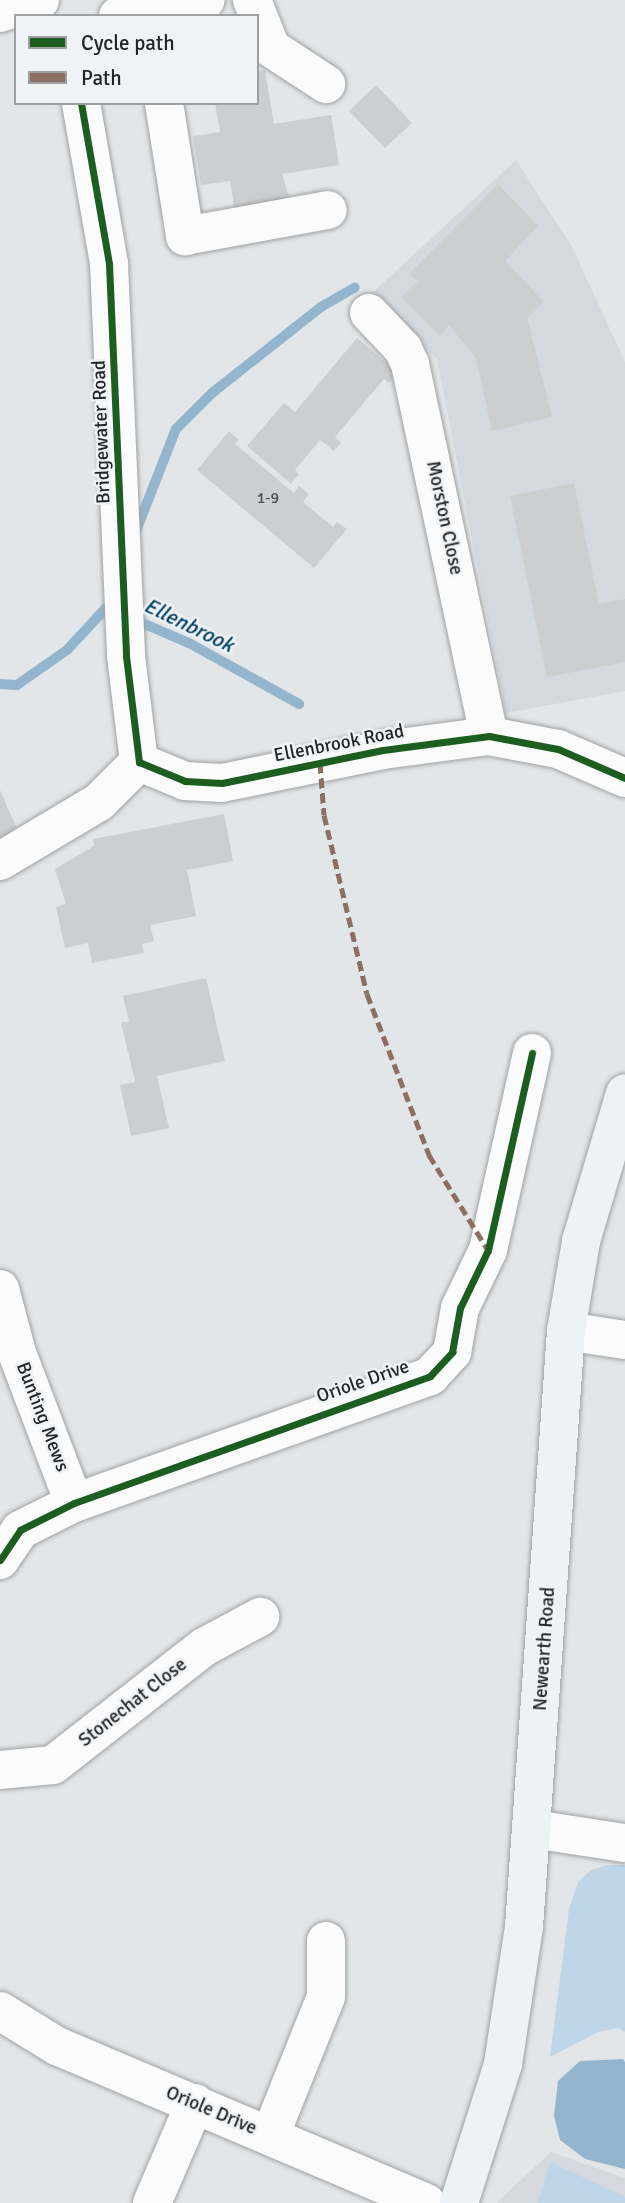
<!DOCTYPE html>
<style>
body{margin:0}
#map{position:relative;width:625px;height:2203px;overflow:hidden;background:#e3e6e8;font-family:Signika,sans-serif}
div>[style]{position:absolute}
.built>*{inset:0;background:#d3d9de}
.green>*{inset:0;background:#bed6e7}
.water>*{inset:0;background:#93b5ce}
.stream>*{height:10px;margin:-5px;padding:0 5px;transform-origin:5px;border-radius:5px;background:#93b5ce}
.building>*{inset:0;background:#ccced0}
.roads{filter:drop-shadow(0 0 2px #9fa1a2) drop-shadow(0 0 2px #9fa1a2)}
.minor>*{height:38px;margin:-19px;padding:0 19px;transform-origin:19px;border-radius:19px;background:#fbfbfc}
.major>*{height:38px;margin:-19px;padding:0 19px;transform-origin:19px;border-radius:19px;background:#edf2f5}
.quiet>*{height:5px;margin-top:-2.5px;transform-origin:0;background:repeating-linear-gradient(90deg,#8d6e63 0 10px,transparent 0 15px)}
.cycleway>*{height:7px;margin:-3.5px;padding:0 3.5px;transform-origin:3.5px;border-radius:3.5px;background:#1b5e20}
span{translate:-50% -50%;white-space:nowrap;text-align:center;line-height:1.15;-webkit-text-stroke:5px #eff3f6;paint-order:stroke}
.number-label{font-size:16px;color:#4e5051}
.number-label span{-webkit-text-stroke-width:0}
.street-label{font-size:19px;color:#232526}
.water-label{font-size:21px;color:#003f61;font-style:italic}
.legend{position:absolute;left:14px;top:14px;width:245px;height:91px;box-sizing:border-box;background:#eff3f6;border:2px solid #9da1a3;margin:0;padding:9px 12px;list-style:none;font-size:21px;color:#232526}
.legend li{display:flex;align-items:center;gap:14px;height:35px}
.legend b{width:35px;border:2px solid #9da1a3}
</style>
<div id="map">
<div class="built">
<i style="clip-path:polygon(516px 160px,572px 247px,625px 362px,625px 691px,506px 713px,437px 359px,369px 296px)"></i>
<i style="clip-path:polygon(551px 2152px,625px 2178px,625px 2203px,496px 2203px)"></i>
</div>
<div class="green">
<i style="clip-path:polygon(607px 1865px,625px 1865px,625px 2032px,618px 2028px,598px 2032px,550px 2057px,569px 1909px,578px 1882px,591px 1870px)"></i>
<i style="clip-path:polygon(550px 2162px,625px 2197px,625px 2203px,538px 2203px)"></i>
</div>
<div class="water">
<i style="clip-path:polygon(623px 2059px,625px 2062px,625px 2169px,585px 2159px,560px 2140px,554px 2116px,558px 2081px,580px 2061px)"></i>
</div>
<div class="stream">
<i style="left:134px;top:536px;width:115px;rotate:-68.6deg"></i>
<i style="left:176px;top:429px;width:51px;rotate:-45deg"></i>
<i style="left:212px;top:393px;width:139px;rotate:-38.3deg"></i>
<i style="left:321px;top:307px;width:39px;rotate:-30deg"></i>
<i style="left:133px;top:619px;width:61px;rotate:23.2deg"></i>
<i style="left:189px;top:643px;width:126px;rotate:29deg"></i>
<i style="left:0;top:684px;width:17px;rotate:3deg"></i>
<i style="left:17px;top:685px;width:61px;rotate:-35deg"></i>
<i style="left:67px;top:650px;width:57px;rotate:-47.1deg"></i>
<i style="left:106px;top:608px;width:10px;rotate:24deg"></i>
</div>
<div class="building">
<i style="clip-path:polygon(265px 70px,274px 124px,331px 115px,339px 165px,282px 174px,291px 203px,235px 212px,230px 181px,201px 185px,193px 136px,220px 132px,215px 103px,257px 103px,257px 71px)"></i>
<i style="clip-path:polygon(376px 85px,412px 123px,385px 148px,349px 111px)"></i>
<i style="clip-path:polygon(498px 184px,538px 226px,505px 261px,544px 302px,527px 318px,552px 417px,492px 431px,476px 358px,449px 325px,440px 336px,401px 297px,418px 281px,409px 274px)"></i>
<i style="clip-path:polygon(357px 338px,397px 372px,389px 383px,384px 379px,335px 437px,341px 443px,334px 451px,320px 440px,295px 470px,299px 474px,291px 484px,247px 446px,284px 403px,295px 412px)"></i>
<i style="clip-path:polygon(229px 431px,239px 440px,235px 444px,294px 493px,299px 486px,309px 494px,303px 502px,333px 527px,337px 522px,347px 529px,314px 568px,197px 470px)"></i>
<i style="clip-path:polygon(574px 483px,599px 604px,625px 599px,625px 662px,547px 677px,510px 496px)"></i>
<i style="clip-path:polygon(0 790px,20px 836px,0 845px)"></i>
<i style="clip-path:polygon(224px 814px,233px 861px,187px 870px,196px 916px,150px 925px,154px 941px,142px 944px,144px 953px,92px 963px,88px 943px,65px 948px,56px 907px,66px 904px,55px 869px,94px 846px,93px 839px)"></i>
<i style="clip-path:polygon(206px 978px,225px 1061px,157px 1076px,169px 1128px,131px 1136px,120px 1085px,135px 1082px,121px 1022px,129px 1022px,123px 996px)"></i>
</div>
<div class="roads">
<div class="minor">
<i style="left:252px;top:0;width:52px;rotate:68.4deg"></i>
<i style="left:271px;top:48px;width:66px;rotate:33.2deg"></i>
<i style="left:0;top:13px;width:42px;rotate:-18deg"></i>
<i style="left:118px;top:16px;width:89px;rotate:-10.3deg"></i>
<i style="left:81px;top:103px;width:163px;rotate:80.1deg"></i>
<i style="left:109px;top:264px;width:392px;rotate:87.5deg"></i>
<i style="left:126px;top:656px;width:107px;rotate:83deg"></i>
<i style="left:164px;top:103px;width:135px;rotate:81deg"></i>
<i style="left:185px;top:236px;width:145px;rotate:-10.3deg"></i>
<i style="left:369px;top:313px;width:50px;rotate:46.6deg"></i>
<i style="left:403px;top:349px;width:17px;rotate:65deg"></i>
<i style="left:410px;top:364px;width:380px;rotate:78deg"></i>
<i style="left:139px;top:762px;width:50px;rotate:22.4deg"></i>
<i style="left:185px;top:781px;width:37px;rotate:3deg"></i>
<i style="left:222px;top:783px;width:164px;rotate:-11.6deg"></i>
<i style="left:383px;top:750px;width:107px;rotate:-7.5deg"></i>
<i style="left:489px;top:736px;width:70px;rotate:10.7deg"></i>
<i style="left:558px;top:749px;width:73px;rotate:23.4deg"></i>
<i style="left:0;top:861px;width:115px;rotate:-30.8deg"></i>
<i style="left:99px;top:802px;width:57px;rotate:-45deg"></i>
<i style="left:0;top:1289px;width:66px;rotate:75.1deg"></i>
<i style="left:17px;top:1353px;width:160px;rotate:69.2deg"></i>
<i style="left:566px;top:1331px;width:60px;rotate:8.7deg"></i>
<i style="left:0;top:1560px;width:36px;rotate:-56deg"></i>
<i style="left:20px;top:1530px;width:60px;rotate:-26.6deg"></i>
<i style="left:74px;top:1503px;width:378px;rotate:-19.6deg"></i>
<i style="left:430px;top:1376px;width:33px;rotate:-47deg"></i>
<i style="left:452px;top:1352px;width:45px;rotate:-79.7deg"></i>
<i style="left:460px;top:1308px;width:64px;rotate:-64.2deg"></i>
<i style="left:488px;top:1250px;width:202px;rotate:-77.4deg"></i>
<i style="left:0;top:1770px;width:53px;rotate:-5.4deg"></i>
<i style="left:53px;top:1765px;width:192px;rotate:-38deg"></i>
<i style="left:204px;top:1647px;width:64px;rotate:-28.2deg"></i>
<i style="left:533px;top:1829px;width:93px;rotate:8.7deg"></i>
<i style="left:0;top:2011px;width:67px;rotate:31.6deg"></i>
<i style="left:57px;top:2046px;width:401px;rotate:23deg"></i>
<i style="left:270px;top:2136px;width:150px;rotate:-68.1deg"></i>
<i style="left:326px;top:1997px;width:56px;rotate:-90deg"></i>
<i style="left:152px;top:2203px;width:109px;rotate:-66.7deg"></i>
</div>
<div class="major">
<i style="left:459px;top:2203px;width:146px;rotate:-72.4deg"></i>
<i style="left:503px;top:2064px;width:139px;rotate:-81.3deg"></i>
<i style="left:524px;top:1927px;width:597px;rotate:-85.97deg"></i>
<i style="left:566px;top:1331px;width:91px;rotate:-80.5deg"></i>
<i style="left:581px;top:1241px;width:154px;rotate:-73.4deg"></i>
</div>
</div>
<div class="quiet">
<i style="left:320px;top:763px;width:52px;rotate:85.6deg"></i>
<i style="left:324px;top:815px;width:184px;rotate:76.5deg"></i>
<i style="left:367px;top:994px;width:173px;rotate:68.9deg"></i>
<i style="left:429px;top:1155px;width:112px;rotate:58.2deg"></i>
</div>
<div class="cycleway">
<i style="left:81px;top:103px;width:163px;rotate:80.1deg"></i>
<i style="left:109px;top:264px;width:392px;rotate:87.5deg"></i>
<i style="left:126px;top:656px;width:107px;rotate:83deg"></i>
<i style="left:139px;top:762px;width:50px;rotate:22.4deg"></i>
<i style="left:185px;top:781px;width:37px;rotate:3deg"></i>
<i style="left:222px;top:783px;width:164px;rotate:-11.6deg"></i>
<i style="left:383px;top:750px;width:107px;rotate:-7.5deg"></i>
<i style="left:489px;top:736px;width:70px;rotate:10.7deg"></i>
<i style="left:558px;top:749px;width:73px;rotate:23.4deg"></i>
<i style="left:0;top:1560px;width:36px;rotate:-56deg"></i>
<i style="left:20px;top:1530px;width:60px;rotate:-26.6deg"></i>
<i style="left:74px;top:1503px;width:378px;rotate:-19.6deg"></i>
<i style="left:430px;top:1376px;width:33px;rotate:-47deg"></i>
<i style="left:452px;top:1352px;width:45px;rotate:-79.7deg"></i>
<i style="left:460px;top:1308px;width:64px;rotate:-64.2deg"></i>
<i style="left:488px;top:1250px;width:202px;rotate:-77.4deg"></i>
</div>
<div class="number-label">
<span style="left:268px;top:498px">1-9</span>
</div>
<div class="street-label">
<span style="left:102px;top:432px;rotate:-92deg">Bridgewater Road</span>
<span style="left:444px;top:518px;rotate:78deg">Morston Close</span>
<span style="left:339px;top:744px;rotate:-11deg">Ellenbrook Road</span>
<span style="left:363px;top:1382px;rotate:-19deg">Oriole Drive</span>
<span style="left:42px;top:1417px;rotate:69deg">Bunting Mews</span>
<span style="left:545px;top:1649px;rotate:-86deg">Newearth Road</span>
<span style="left:133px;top:1703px;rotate:-38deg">Stonechat Close</span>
<span style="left:211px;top:2111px;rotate:23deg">Oriole Drive</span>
</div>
<div class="water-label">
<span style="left:189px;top:625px;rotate:26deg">Ellenbrook</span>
</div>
<ul class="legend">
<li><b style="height:9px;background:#1b5e20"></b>Cycle path</li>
<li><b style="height:9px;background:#8d6e63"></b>Path</li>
</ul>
</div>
